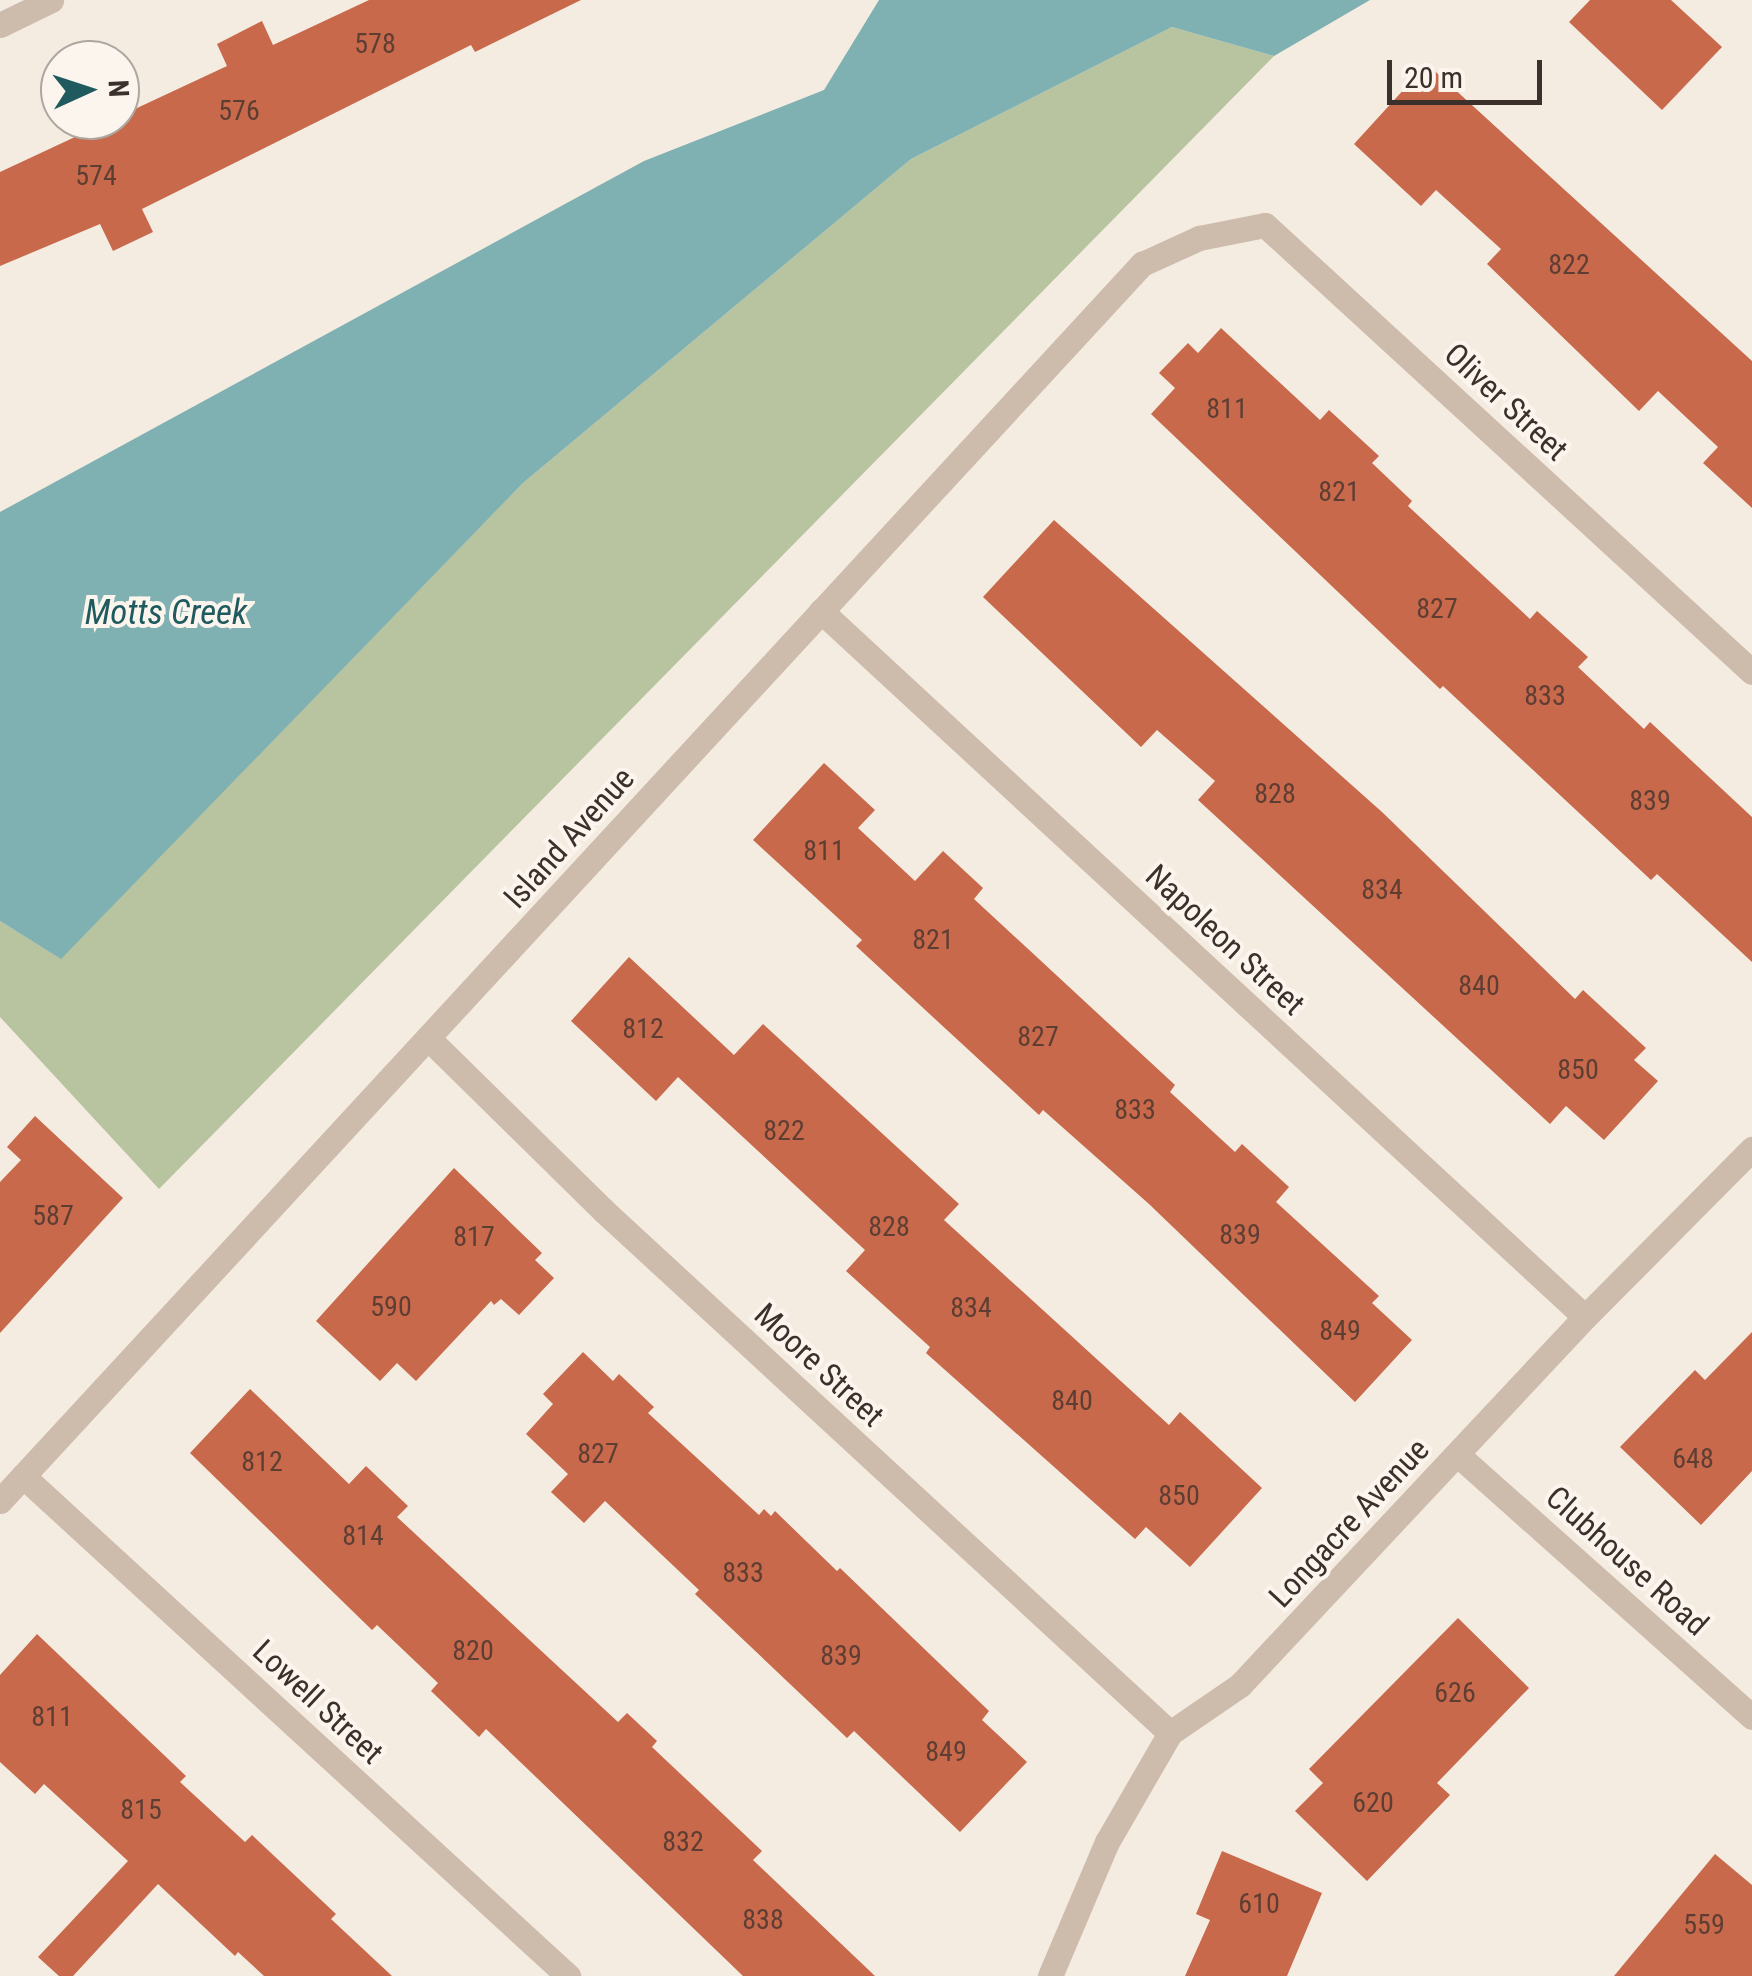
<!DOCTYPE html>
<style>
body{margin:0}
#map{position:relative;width:1752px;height:1976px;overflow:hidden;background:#f4ebe1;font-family:"Roboto Condensed",sans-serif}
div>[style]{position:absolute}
.green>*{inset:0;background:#b8c4a0}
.water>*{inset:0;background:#7fb0b2}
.building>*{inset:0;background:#c8694b}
.street>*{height:25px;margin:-12.5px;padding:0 12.5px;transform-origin:12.5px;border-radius:12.5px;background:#cdbbac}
span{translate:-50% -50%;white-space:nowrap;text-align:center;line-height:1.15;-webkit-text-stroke:8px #fbf5ee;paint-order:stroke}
.number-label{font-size:28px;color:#5e3e33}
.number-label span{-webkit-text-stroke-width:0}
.street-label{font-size:32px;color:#3b302b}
.water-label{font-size:35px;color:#1f5a5e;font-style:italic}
.north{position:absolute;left:40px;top:40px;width:100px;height:100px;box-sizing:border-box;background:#fbf5ee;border:2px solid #aea6a0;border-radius:50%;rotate:87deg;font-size:28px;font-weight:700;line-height:40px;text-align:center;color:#3b302b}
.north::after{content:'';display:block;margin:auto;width:35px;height:45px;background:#1f5a5e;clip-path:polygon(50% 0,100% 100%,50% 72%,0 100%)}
.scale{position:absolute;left:1387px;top:60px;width:155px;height:45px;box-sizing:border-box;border:5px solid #3b302b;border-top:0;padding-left:12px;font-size:30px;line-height:35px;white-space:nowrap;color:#3b302b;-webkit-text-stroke:8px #fbf5ee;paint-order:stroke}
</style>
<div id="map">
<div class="green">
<i style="clip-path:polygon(1172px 27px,1274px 56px,159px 1189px,0 1017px,0 921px,60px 958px,523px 483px,911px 159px)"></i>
</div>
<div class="water">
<i style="clip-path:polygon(879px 0,1370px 0,1274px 56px,1172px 27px,911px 159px,523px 483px,61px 959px,0 921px,0 512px,644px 161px,824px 90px)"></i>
</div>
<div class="building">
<i style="clip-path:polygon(369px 0,581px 0,475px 52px,471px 45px,142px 209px,153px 232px,113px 251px,100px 224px,0 266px,0 172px,227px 66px,217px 44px,262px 21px,273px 45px)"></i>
<i style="clip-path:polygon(1590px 0,1671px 0,1722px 47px,1662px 110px,1569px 22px)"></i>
<i style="clip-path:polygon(1427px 64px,1752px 361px,1752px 508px,1703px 463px,1718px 447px,1658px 391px,1639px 411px,1487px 264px,1501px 249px,1436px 190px,1421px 206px,1354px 144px)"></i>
<i style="clip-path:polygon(1221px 328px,1320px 420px,1329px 410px,1379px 456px,1372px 463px,1412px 501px,1408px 506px,1530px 619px,1537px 611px,1588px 657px,1578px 667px,1644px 729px,1650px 722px,1752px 817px,1752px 962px,1657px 874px,1651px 880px,1443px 686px,1440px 689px,1151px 414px,1175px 388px,1159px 373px,1188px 343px,1198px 353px)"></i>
<i style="clip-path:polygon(1054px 520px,1382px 812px,1575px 999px,1583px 990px,1646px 1048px,1634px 1060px,1658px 1081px,1604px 1140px,1566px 1106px,1550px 1124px,1198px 800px,1215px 781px,1157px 730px,1141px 747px,983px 597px)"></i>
<i style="clip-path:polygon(824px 763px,875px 810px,858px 828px,915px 881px,943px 851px,983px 888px,974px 899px,1175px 1085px,1170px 1092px,1235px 1152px,1242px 1144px,1289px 1187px,1276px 1202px,1379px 1296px,1372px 1303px,1412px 1340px,1355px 1402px,1149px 1204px,1043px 1110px,1039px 1115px,856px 946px,862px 940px,753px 840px)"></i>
<i style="clip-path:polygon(629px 957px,734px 1055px,763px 1024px,959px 1204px,944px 1220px,1169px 1425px,1180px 1412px,1262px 1488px,1190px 1567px,1146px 1527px,1135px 1539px,926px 1353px,930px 1347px,846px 1271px,865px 1250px,678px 1077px,656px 1101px,571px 1021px)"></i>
<i style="clip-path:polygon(35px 1116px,123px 1198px,0 1333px,0 1182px,21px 1160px,7px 1147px)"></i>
<i style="clip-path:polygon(454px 1168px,542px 1253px,535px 1260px,554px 1278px,519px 1315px,501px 1299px,494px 1305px,491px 1301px,416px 1381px,397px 1363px,380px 1381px,316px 1321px)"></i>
<i style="clip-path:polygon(1752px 1332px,1752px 1471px,1701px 1525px,1620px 1447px,1695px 1370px,1705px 1380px)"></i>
<i style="clip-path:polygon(583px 1352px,613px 1381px,619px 1374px,654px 1407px,648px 1413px,759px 1515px,764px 1509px,771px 1516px,775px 1511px,837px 1571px,840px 1568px,989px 1711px,982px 1720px,1027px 1762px,960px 1832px,854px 1731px,847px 1738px,695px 1594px,699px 1590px,605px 1501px,584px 1523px,551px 1492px,568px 1474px,526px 1434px,553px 1404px,543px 1394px)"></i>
<i style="clip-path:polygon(250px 1389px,349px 1484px,366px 1466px,408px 1506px,397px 1517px,618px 1722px,627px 1713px,657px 1741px,652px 1747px,762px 1851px,753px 1860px,875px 1976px,743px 1976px,486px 1729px,479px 1737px,431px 1691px,438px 1683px,377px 1625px,372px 1630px,190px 1453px)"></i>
<i style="clip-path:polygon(1458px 1618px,1529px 1688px,1437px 1783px,1450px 1795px,1367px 1881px,1295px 1811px,1323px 1783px,1309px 1769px)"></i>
<i style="clip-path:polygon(37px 1634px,186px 1776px,180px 1782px,245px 1842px,252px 1835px,336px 1914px,331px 1919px,392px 1976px,264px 1976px,238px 1952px,235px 1956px,158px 1884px,73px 1976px,59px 1976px,38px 1957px,128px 1861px,44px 1784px,35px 1794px,0 1762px,0 1675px)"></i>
<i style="clip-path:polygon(1222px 1851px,1322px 1893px,1287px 1976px,1185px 1976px,1210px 1920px,1196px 1914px)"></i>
<i style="clip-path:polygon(1715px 1854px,1752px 1885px,1752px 1976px,1614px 1976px)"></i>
</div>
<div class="street">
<i style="left:0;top:25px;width:57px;rotate:-26.1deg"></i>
<i style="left:821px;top:611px;width:1040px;rotate:42.74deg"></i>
<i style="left:429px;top:1039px;width:245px;rotate:44.5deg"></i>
<i style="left:604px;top:1211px;width:770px;rotate:42.68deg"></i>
<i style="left:1458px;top:1455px;width:394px;rotate:41.7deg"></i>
<i style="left:23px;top:1476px;width:740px;rotate:42.53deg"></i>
<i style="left:0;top:1501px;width:1684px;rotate:-47.29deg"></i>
<i style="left:1142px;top:264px;width:63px;rotate:-24.5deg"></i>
<i style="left:1199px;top:238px;width:67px;rotate:-11.1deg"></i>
<i style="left:1265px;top:225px;width:661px;rotate:42.55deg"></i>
<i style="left:1050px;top:1976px;width:146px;rotate:-67deg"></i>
<i style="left:1107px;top:1842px;width:126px;rotate:-60deg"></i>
<i style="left:1170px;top:1733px;width:85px;rotate:-34.4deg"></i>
<i style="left:1240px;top:1685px;width:504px;rotate:-46.85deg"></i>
<i style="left:1585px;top:1317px;width:237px;rotate:-45.2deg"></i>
</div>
<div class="number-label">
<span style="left:375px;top:44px">578</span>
<span style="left:239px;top:111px">576</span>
<span style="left:96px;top:176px">574</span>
<span style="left:1569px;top:265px">822</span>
<span style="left:1227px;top:409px">811</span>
<span style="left:1339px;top:492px">821</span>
<span style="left:1437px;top:609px">827</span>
<span style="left:1545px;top:696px">833</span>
<span style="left:1275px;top:794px">828</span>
<span style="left:1650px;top:801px">839</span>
<span style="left:824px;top:851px">811</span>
<span style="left:1382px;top:890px">834</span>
<span style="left:933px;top:940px">821</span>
<span style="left:1479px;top:986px">840</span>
<span style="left:643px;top:1029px">812</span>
<span style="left:1038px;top:1037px">827</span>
<span style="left:1578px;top:1070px">850</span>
<span style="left:1135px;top:1110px">833</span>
<span style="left:784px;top:1131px">822</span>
<span style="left:53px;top:1216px">587</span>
<span style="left:889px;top:1227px">828</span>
<span style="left:1240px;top:1235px">839</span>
<span style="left:474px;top:1237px">817</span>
<span style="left:391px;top:1307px">590</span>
<span style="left:971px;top:1308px">834</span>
<span style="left:1340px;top:1331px">849</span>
<span style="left:1072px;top:1401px">840</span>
<span style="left:598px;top:1454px">827</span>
<span style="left:1693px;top:1459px">648</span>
<span style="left:262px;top:1462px">812</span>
<span style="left:1179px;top:1496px">850</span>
<span style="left:363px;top:1536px">814</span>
<span style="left:743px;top:1573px">833</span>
<span style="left:473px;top:1651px">820</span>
<span style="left:841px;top:1656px">839</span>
<span style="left:1455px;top:1693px">626</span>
<span style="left:52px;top:1717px">811</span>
<span style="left:946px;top:1752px">849</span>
<span style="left:1373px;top:1803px">620</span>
<span style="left:141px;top:1810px">815</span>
<span style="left:683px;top:1842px">832</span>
<span style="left:1259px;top:1904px">610</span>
<span style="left:763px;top:1920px">838</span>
<span style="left:1704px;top:1925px">559</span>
</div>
<div class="street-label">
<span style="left:1506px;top:402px;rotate:43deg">Oliver Street</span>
<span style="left:569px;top:838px;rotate:-48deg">Island Avenue</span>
<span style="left:1225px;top:940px;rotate:43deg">Napoleon Street</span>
<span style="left:819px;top:1365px;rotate:43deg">Moore Street</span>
<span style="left:1349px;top:1523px;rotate:-47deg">Longacre Avenue</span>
<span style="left:1627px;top:1561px;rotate:42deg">Clubhouse Road</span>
<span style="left:318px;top:1702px;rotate:43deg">Lowell Street</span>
</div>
<div class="water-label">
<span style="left:166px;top:613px">Motts Creek</span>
</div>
<div class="north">N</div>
<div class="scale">20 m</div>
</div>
